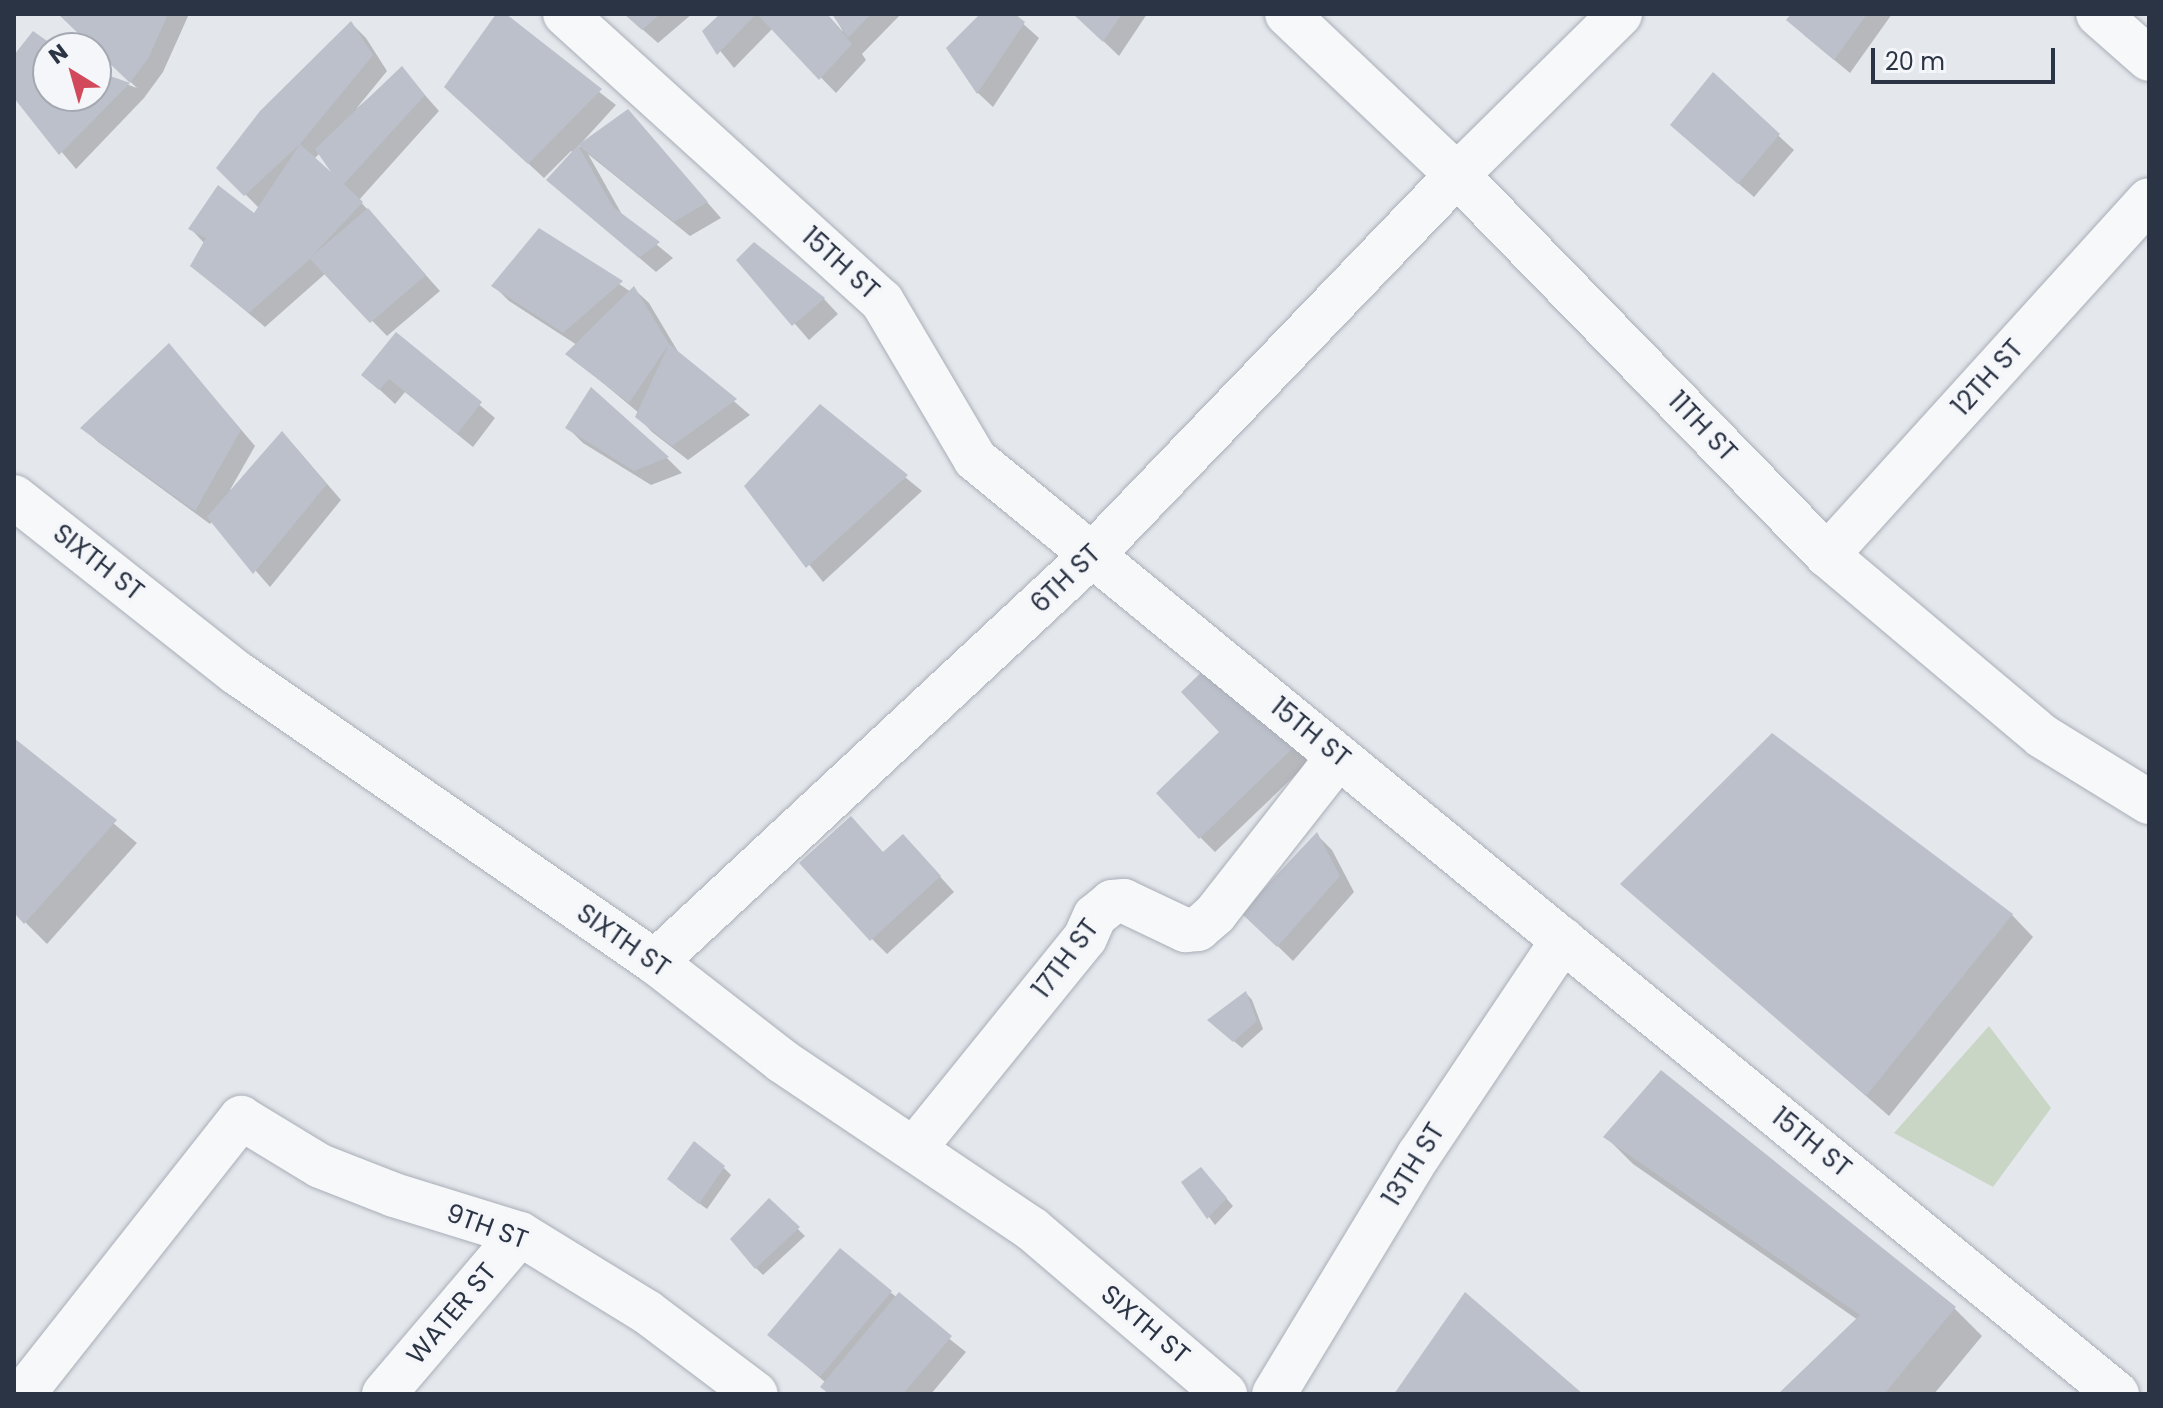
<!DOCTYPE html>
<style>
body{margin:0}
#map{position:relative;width:2163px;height:1408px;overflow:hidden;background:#e4e7ec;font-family:Poppins,sans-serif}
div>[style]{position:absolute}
.green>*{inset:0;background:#c9d6c5}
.shadow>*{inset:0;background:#0003}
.building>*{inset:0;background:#bbc0ca}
.roads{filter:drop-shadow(0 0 2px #a9aeb7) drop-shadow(0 0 2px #a9aeb7)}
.minor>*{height:44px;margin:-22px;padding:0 22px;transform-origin:22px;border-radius:22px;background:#f7f8fa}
span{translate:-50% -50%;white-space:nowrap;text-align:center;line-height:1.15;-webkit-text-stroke:7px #f4f6f9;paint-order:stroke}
.street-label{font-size:26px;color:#2b3445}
.frame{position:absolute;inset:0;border:16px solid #2b3445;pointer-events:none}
.north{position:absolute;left:32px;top:32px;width:80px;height:80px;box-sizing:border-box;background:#f4f6f9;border:2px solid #a4a8b1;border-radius:50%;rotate:323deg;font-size:22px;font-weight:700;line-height:32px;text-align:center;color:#2b3445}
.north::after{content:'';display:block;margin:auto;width:28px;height:36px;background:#d1495b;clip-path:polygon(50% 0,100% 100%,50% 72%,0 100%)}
.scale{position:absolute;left:1871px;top:48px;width:184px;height:36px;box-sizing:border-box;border:4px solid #2b3445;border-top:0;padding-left:10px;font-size:24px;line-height:28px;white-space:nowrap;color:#2b3445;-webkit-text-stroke:6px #f4f6f9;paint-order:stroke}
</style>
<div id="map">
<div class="green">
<i style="clip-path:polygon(1989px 1026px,2051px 1108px,1993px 1187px,1894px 1133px)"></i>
</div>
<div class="shadow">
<i style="clip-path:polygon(60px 14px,189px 14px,163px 72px,144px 98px,76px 169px,14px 95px,14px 58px,33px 34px,54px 48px,48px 48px,48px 96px,96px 96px,96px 73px,137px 88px)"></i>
<i style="clip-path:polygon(499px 14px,616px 105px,575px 150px,628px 112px,721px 218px,690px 236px,588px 154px,624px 218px,673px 258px,656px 272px,564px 194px,574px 153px,571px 151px,544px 178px,462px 102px)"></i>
<i style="clip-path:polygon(625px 14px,692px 14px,658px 43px)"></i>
<i style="clip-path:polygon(722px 14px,827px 14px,843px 32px,834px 14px,901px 14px,862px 54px,866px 60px,836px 93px,773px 28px,734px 68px,705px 32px)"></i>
<i style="clip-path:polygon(982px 14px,1012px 14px,1039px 38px,993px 107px,978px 93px,949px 48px)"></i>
<i style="clip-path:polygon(1075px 14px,1147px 14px,1119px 56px)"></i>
<i style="clip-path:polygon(1793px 14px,1892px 14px,1850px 73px,1804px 35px)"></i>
<i style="clip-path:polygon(evenodd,351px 23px,366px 38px,387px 71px,356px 109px,402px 69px,439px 111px,359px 200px,440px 291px,387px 336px,326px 273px,265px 327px,192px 266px,205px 244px,191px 229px,254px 216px,259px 208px,219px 168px,351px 23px,320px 153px,335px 177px,314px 159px,320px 153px)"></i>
<i style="clip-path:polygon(1713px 75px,1794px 150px,1754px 197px,1688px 140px)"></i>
<i style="clip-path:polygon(539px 230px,631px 292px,634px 289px,649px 303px,680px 355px,750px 415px,688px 460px,652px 432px,637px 416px,639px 413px,568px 354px,577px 345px,509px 301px,494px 286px)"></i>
<i style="clip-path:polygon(739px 260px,824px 299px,838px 314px,809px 340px)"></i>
<i style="clip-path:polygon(397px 335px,495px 418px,473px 447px,405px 392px,395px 404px,364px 375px)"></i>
<i style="clip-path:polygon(169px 345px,255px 446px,230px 490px,297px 449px,341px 500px,270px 587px,212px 521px,210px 524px,98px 442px,83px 428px)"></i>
<i style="clip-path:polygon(591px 390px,668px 459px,682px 473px,651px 485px,583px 443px,568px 428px)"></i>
<i style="clip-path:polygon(820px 407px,922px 491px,823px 582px,747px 486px)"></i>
<i style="clip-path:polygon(1214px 663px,1310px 761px,1215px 852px,1200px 837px,1222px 732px)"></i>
<i style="clip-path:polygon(14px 740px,137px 843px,47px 944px,14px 911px)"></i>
<i style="clip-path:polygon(1317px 835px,1332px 850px,1354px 892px,1293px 961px,1244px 913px)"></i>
<i style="clip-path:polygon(918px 852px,954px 892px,887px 954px,872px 939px,884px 854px)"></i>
<i style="clip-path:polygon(1623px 884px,2012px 915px,2033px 937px,1889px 1116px)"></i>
<i style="clip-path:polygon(1246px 993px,1252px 1000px,1263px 1029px,1242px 1048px,1217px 1027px)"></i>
<i style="clip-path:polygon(1661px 1073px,1955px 1309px,1982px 1336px,1934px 1394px,1780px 1394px,1858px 1320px,1633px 1164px,1606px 1137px)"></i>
<i style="clip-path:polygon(724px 1168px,731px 1175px,707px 1209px,677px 1187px)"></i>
<i style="clip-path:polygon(1208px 1177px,1233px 1206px,1215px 1225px,1184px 1183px)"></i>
<i style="clip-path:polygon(769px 1201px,805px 1236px,763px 1275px,756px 1268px)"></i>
<i style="clip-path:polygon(890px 1292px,966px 1352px,931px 1394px,831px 1394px,826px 1383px,770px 1334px)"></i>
</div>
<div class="building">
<i style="clip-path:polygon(58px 14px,168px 14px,149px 57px,130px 83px)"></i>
<i style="clip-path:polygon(496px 14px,506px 14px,602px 89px,528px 164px,444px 87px)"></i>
<i style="clip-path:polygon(624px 14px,660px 14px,642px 30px)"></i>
<i style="clip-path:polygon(720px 14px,756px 14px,717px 55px,702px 31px)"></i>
<i style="clip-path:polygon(757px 14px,827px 14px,852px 44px,819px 80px)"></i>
<i style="clip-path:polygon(832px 14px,871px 14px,848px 38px)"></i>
<i style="clip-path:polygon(980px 14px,1015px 14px,1025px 22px,977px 94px,946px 48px)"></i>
<i style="clip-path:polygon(1073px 14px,1122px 14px,1103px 42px)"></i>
<i style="clip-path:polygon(1791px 14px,1867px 14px,1834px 60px,1786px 20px)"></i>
<i style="clip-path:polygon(351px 21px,373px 55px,300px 144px,244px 196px,216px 168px,260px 111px)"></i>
<i style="clip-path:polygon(33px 31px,57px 48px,48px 48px,48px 96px,96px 96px,96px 71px,130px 83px,59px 155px,14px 98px,14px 55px)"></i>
<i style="clip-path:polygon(402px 66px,425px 95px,344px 184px,363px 202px,312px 256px,368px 208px,426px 275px,370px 323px,310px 259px,249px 313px,190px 266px,206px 238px,188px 229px,218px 185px,254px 213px,300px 144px,331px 172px,315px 149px)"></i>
<i style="clip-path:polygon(1713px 72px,1780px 134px,1738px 184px,1670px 125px)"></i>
<i style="clip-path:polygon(628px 109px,708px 202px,674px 222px,578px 145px)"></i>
<i style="clip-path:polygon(578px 145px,613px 207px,660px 242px,639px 258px,546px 180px)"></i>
<i style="clip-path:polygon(539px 228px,623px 281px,563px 333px,491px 286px)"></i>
<i style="clip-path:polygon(754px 242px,825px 298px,792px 326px,736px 260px)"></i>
<i style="clip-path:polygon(634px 286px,669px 344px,737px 399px,672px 446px,635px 417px,669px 344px,629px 403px,565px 354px)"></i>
<i style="clip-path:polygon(396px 332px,482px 402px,457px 434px,389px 379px,379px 390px,361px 375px)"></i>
<i style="clip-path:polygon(169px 343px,241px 430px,195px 511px,80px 428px)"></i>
<i style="clip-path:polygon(591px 387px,669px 457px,634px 471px,565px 428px)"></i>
<i style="clip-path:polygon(820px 404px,908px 475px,806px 568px,744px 486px)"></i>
<i style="clip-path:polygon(282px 431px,327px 484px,253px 574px,207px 517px)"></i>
<i style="clip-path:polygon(1214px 660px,1296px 745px,1199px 839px,1156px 793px,1219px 732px,1181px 692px)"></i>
<i style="clip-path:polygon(1772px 733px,2013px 914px,1866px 1096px,1620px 884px)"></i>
<i style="clip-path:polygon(14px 738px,117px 820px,24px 924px,14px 913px)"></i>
<i style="clip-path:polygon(851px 816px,883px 852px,903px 834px,941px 876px,870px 941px,799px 863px)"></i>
<i style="clip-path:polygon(1317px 832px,1340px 876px,1277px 947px,1241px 913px)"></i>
<i style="clip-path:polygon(1246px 991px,1257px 1021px,1233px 1042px,1207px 1020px)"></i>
<i style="clip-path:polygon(1661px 1070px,1956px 1307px,1884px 1394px,1778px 1394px,1860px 1315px,1603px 1137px)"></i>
<i style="clip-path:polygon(694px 1141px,725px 1166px,699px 1204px,667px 1179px)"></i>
<i style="clip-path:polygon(1201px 1167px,1227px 1198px,1207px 1219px,1181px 1182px)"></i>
<i style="clip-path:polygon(769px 1198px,800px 1227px,755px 1269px,730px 1239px)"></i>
<i style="clip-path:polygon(840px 1248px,892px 1291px,820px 1377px,767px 1335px)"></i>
<i style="clip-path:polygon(899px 1292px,952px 1336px,903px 1394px,829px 1394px,820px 1387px)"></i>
<i style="clip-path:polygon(1465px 1292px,1583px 1394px,1394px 1394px)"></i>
</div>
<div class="roads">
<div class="minor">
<i style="left:565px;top:14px;width:428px;rotate:42.2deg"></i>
<i style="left:882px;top:301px;width:183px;rotate:59.5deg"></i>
<i style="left:975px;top:459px;width:1476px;rotate:39.31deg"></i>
<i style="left:1287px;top:14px;width:234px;rotate:43.4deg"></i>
<i style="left:1457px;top:175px;width:530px;rotate:45.76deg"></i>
<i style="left:1827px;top:555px;width:281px;rotate:40.1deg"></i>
<i style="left:2042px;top:736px;width:126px;rotate:31.7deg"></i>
<i style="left:2098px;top:14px;width:68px;rotate:41.4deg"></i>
<i style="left:14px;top:497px;width:284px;rotate:38.3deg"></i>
<i style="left:237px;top:673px;width:508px;rotate:34.66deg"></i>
<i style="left:655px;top:962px;width:161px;rotate:37.9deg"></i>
<i style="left:782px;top:1061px;width:301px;rotate:33.9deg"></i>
<i style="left:1032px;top:1229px;width:254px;rotate:40.5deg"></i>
<i style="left:1827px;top:555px;width:479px;rotate:-47.8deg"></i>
<i style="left:655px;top:962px;width:597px;rotate:-42.96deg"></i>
<i style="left:1092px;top:555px;width:527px;rotate:-46.15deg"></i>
<i style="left:1457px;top:175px;width:229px;rotate:-44.6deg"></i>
<i style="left:914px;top:1149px;width:272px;rotate:-51deg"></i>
<i style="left:1085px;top:938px;width:24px;rotate:-66deg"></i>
<i style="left:1095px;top:916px;width:22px;rotate:-39deg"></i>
<i style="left:1112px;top:902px;width:12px;rotate:-5deg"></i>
<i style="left:1124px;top:901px;width:68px;rotate:25.4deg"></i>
<i style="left:1185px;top:930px;width:13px;rotate:-4deg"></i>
<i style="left:1198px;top:929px;width:23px;rotate:-41deg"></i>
<i style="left:1215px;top:914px;width:199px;rotate:-51.9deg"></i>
<i style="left:23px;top:1394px;width:352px;rotate:-51.7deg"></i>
<i style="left:241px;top:1118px;width:92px;rotate:31.3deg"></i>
<i style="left:320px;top:1166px;width:79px;rotate:21.4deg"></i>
<i style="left:394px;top:1195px;width:132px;rotate:17.2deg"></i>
<i style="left:520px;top:1234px;width:149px;rotate:31.6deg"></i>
<i style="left:647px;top:1312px;width:136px;rotate:37deg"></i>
<i style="left:384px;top:1394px;width:210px;rotate:-49.6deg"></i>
<i style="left:1274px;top:1394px;width:280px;rotate:-58.8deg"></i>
<i style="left:1419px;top:1155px;width:259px;rotate:-56.2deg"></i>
</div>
</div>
<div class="street-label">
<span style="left:840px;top:264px;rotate:42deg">15TH ST</span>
<span style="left:1988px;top:378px;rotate:-48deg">12TH ST</span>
<span style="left:1702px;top:427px;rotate:46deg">11TH ST</span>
<span style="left:98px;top:563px;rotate:38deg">SIXTH ST</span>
<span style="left:1066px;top:579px;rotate:-44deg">6TH ST</span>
<span style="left:1310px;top:733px;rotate:39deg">15TH ST</span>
<span style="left:623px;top:941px;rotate:35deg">SIXTH ST</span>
<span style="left:1066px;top:959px;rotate:-53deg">17TH ST</span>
<span style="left:1811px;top:1143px;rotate:39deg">15TH ST</span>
<span style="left:1414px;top:1165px;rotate:-58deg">13TH ST</span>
<span style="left:487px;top:1227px;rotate:20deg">9TH ST</span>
<span style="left:452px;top:1314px;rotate:-50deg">WATER ST</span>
<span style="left:1145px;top:1325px;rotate:40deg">SIXTH ST</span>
</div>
<div class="frame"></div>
<div class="north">N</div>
<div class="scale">20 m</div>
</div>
